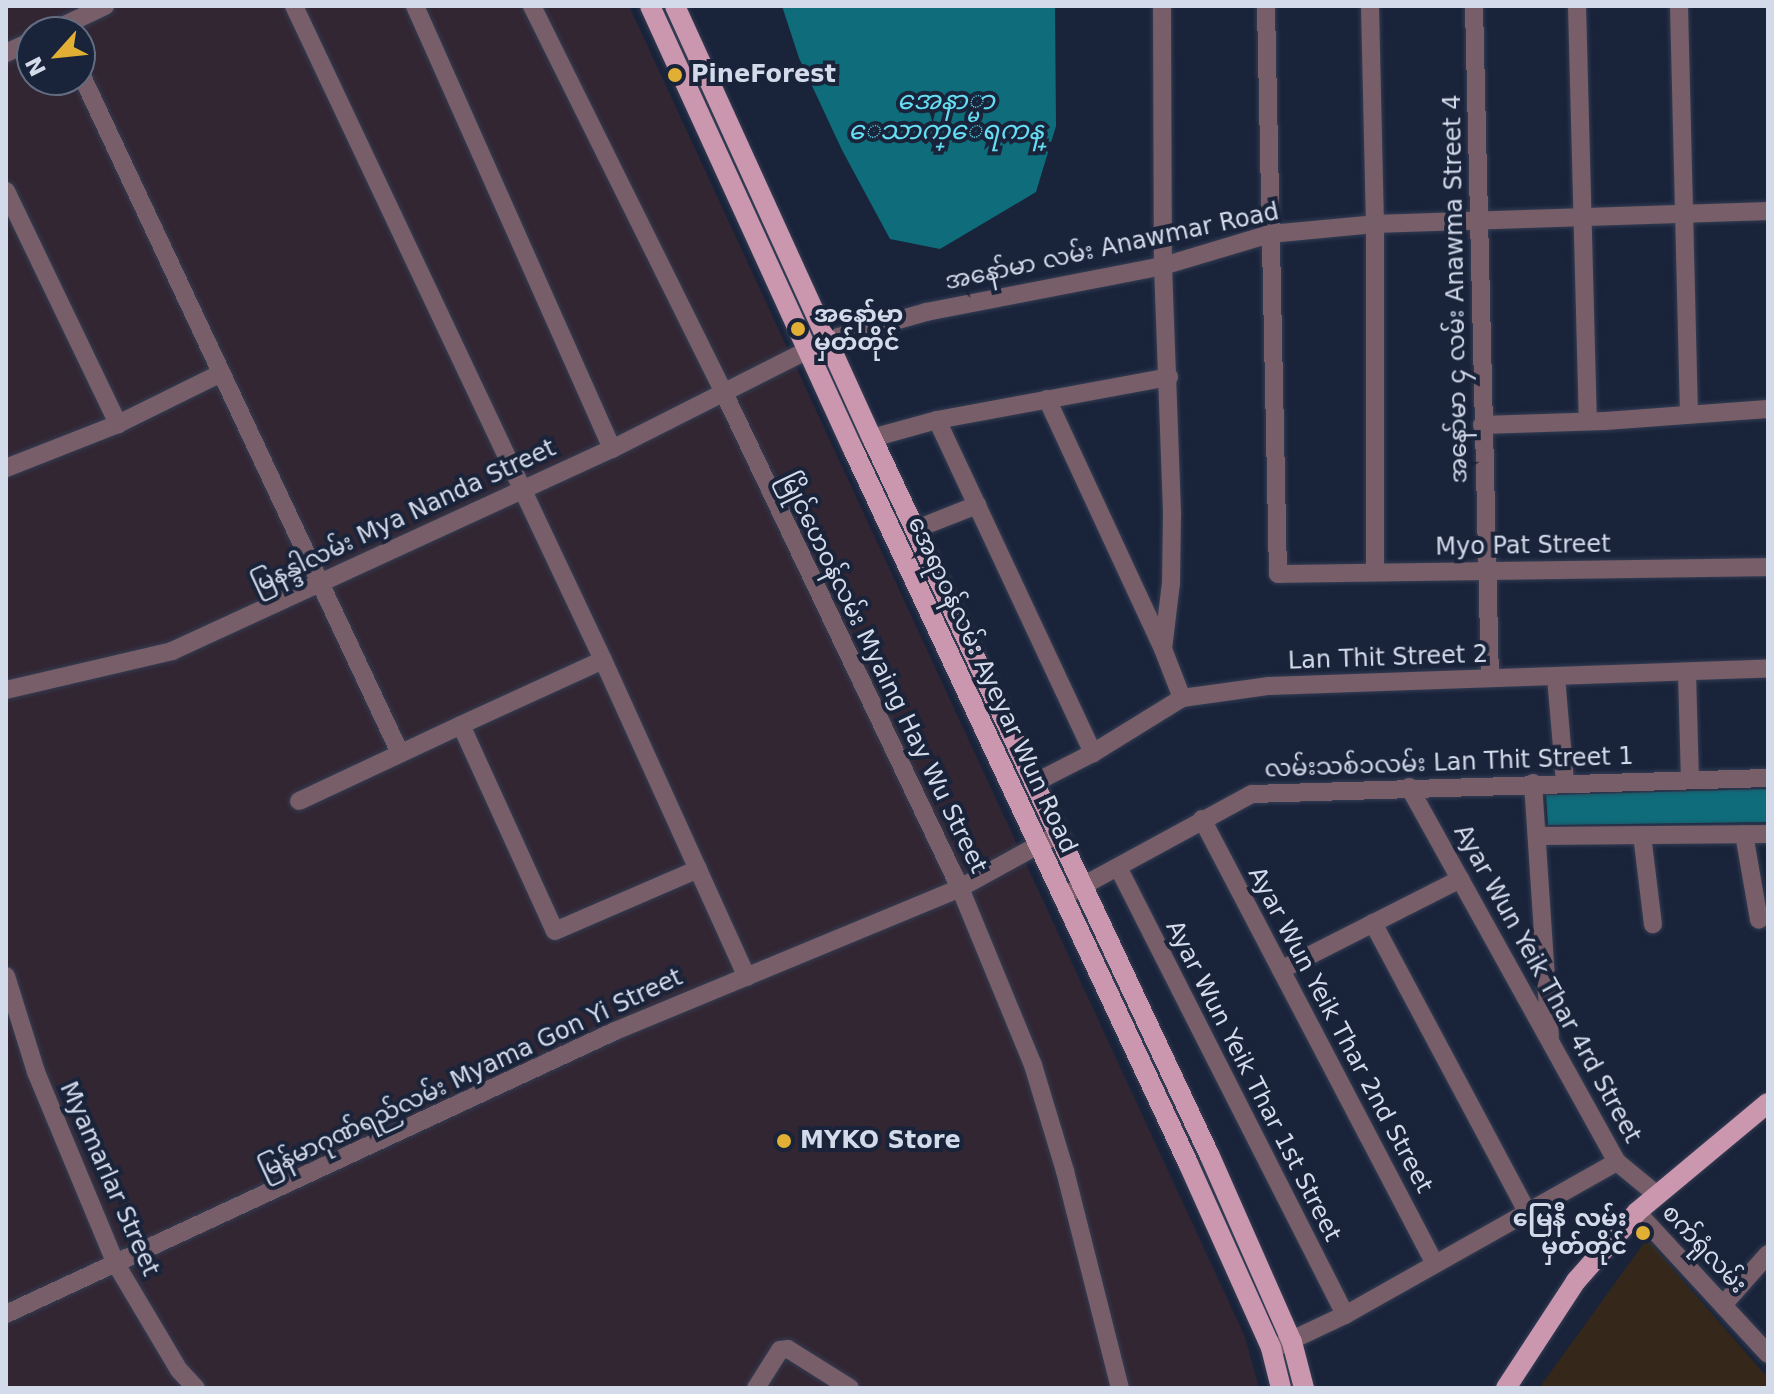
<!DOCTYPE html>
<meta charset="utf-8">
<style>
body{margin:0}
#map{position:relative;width:1774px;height:1394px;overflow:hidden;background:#19233a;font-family:"DejaVu Sans","Noto Sans Myanmar",sans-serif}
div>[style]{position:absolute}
.commercial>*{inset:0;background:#35281b}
.industrial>*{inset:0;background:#332633}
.water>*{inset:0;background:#0f6c7a}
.roads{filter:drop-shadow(0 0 2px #333d53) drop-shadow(0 0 2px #333d53)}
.minor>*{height:18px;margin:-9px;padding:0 9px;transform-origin:9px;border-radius:9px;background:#775e68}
.major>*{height:20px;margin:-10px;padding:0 10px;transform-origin:10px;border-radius:10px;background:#cb97ae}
.dots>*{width:22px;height:22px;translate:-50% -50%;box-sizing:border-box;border:4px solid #19233a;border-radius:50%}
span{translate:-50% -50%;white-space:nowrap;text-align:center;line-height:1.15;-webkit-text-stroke:8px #19233a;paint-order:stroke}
.poi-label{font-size:24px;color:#d3dbeb;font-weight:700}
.left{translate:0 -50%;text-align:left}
.right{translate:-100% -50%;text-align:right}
.street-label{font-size:24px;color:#d3dbeb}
.water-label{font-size:26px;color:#65ddf2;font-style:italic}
.frame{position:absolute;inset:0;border:8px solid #d3dbeb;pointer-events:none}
.north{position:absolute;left:16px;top:16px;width:80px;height:80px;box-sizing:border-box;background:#19233a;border:2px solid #636d81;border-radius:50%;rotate:243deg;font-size:22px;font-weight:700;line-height:32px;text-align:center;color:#d3dbeb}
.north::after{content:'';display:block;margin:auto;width:28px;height:36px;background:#e1af34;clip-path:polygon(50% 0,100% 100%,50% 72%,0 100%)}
</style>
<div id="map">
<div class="commercial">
<i style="clip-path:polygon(1647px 1239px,1768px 1378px,1768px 1388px,1539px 1388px)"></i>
</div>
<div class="industrial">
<i style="clip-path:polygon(evenodd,6px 6px,629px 6px,1245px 1337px,1259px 1388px,6px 1388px,6px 6px,32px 32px,80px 32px,80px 80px,32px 80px,32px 32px)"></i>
</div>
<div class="water">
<i style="clip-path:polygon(782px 6px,1055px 6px,1056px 126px,1036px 192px,940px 249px,890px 239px,842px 150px,799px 58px)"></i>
<i style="clip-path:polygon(1768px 789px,1768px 822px,1548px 825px,1546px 795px)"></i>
</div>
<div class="roads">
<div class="minor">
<i style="left:294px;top:6px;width:723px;rotate:64.71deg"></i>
<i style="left:603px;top:660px;width:348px;rotate:65.6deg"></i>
<i style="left:415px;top:6px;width:485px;rotate:66deg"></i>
<i style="left:532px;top:6px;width:432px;rotate:63.6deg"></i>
<i style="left:724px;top:393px;width:548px;rotate:64.51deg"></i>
<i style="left:960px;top:888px;width:191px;rotate:67.6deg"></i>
<i style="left:1033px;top:1065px;width:111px;rotate:73.2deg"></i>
<i style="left:1065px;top:1171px;width:224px;rotate:75.8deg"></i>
<i style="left:1162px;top:6px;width:260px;rotate:89.8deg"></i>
<i style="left:1163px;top:266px;width:248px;rotate:87.9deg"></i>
<i style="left:1172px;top:514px;width:69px;rotate:90.8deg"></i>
<i style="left:1171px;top:583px;width:66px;rotate:96.9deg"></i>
<i style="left:1266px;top:6px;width:568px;rotate:88.79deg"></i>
<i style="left:1278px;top:574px;width:490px;rotate:-0.8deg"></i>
<i style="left:1370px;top:6px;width:218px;rotate:88.7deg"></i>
<i style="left:1375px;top:224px;width:347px;rotate:90deg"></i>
<i style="left:1474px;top:6px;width:672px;rotate:88.64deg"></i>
<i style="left:1577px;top:6px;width:415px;rotate:88.5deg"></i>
<i style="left:1679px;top:6px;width:408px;rotate:88.6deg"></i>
<i style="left:50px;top:32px;width:61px;rotate:-25.3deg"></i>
<i style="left:6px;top:53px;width:29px;rotate:-25deg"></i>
<i style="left:80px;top:72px;width:752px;rotate:64.83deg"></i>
<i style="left:6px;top:191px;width:259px;rotate:64.3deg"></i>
<i style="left:1047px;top:399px;width:276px;rotate:65.1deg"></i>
<i style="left:1163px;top:649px;width:53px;rotate:68.8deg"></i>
<i style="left:937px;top:420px;width:368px;rotate:64.9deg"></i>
<i style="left:1482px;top:425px;width:123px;rotate:-1.9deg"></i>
<i style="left:1605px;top:421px;width:163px;rotate:-4.2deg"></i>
<i style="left:872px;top:438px;width:67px;rotate:-15.5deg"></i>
<i style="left:937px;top:420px;width:236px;rotate:-10.5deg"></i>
<i style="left:6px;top:468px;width:120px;rotate:-21.4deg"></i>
<i style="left:118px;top:424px;width:113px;rotate:-26.3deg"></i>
<i style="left:916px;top:529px;width:66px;rotate:-21.5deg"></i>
<i style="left:603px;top:660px;width:156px;rotate:155.4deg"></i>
<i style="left:461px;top:725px;width:226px;rotate:65.5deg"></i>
<i style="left:555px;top:931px;width:156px;rotate:-23.4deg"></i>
<i style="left:1687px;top:673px;width:106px;rotate:88.4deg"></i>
<i style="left:1556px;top:677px;width:106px;rotate:85.1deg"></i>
<i style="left:6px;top:690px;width:171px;rotate:-13.2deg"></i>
<i style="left:172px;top:651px;width:484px;rotate:-24.7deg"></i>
<i style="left:612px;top:449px;width:242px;rotate:-26.8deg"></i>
<i style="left:828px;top:340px;width:102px;rotate:-15.9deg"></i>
<i style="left:926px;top:312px;width:241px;rotate:-11deg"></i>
<i style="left:1163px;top:266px;width:112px;rotate:-16.7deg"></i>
<i style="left:1270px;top:234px;width:105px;rotate:-5.4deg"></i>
<i style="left:1375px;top:224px;width:393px;rotate:-1.9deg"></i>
<i style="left:1034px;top:783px;width:66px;rotate:-27deg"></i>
<i style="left:1093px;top:753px;width:105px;rotate:-31.7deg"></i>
<i style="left:1182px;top:698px;width:88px;rotate:-7.9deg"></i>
<i style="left:1269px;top:686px;width:499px;rotate:-2deg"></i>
<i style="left:1533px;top:783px;width:255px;rotate:86.2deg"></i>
<i style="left:1409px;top:787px;width:429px;rotate:61deg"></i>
<i style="left:1617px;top:1162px;width:50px;rotate:39.4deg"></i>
<i style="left:299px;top:801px;width:179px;rotate:-25.1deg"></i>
<i style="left:1202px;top:819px;width:502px;rotate:62.36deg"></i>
<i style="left:1744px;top:834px;width:87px;rotate:80.1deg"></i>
<i style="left:1642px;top:835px;width:90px;rotate:83deg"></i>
<i style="left:1537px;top:836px;width:231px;rotate:-0.5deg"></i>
<i style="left:1119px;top:869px;width:500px;rotate:63.1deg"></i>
<i style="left:1062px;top:897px;width:216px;rotate:-28.5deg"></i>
<i style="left:1252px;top:794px;width:516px;rotate:-1.78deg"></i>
<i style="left:1373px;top:923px;width:327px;rotate:61.9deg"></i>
<i style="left:1281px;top:970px;width:201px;rotate:-26.9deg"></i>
<i style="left:6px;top:976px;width:101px;rotate:72.6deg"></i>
<i style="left:36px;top:1072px;width:208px;rotate:67.4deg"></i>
<i style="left:116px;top:1264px;width:123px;rotate:59.3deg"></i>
<i style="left:179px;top:1370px;width:25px;rotate:47deg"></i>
<i style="left:1637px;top:1212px;width:193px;rotate:47.3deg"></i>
<i style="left:1723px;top:1305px;width:68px;rotate:-48.6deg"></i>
<i style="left:6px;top:1314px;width:672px;rotate:-24.92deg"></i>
<i style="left:615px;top:1031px;width:373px;rotate:-22.5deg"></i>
<i style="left:960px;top:888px;width:104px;rotate:-28.8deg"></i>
<i style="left:1279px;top:1346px;width:73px;rotate:-25.2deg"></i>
<i style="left:1345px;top:1315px;width:312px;rotate:-29.4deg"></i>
<i style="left:756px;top:1388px;width:45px;rotate:-57.7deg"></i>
<i style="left:780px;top:1350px;width:8px;rotate:-7deg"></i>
<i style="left:788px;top:1349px;width:73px;rotate:32.2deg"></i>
</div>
<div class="major">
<i style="left:650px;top:6px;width:485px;rotate:65.4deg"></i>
<i style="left:852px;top:447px;width:791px;rotate:64.86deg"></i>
<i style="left:1188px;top:1163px;width:203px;rotate:65.8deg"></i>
<i style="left:1271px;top:1348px;width:41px;rotate:76deg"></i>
<i style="left:675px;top:6px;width:475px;rotate:65.5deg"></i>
<i style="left:872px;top:438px;width:791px;rotate:64.8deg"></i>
<i style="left:1209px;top:1154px;width:206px;rotate:66.2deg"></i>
<i style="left:1292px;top:1342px;width:48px;rotate:75.4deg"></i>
<i style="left:1506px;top:1388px;width:128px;rotate:-56.8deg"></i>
<i style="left:1576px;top:1281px;width:92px;rotate:-48.5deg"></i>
<i style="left:1637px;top:1212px;width:170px;rotate:-39.8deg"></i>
</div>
</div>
<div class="dots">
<i style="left:675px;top:75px;background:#e1af34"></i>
<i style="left:798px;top:329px;background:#e1af34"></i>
<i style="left:784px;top:1141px;background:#e1af34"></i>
<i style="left:1643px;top:1233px;background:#e1af34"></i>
</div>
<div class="poi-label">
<span class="left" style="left:691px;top:75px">PineForest</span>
<span class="left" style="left:814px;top:329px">အနော်မာ<br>မှတ်တိုင်</span>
<span class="left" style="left:800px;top:1141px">MYKO Store</span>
<span class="right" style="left:1627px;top:1233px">မြေနီ လမ်း<br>မှတ်တိုင်</span>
</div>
<div class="street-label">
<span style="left:1112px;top:247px;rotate:-12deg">အနော်မာ လမ်း Anawmar Road</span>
<span style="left:1456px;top:289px;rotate:-91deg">အနော်မာ ၄ လမ်း Anawma Street 4</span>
<span style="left:404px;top:517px;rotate:-25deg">မြနန္ဒါလမ်း Mya Nanda Street</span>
<span style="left:1523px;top:546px;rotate:-1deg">Myo Pat Street</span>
<span style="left:1388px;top:658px;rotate:-2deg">Lan Thit Street 2</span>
<span style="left:883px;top:673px;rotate:64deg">မြိုင်ဟေဝန်လမ်း Myaing Hay Wu Street</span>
<span style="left:992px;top:685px;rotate:65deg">အေရာဝန်လမ်း Ayeyar Wun Road</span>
<span style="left:1449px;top:763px;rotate:-2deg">လမ်းသစ်၁လမ်း Lan Thit Street 1</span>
<span style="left:1547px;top:984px;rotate:61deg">Ayar Wun Yeik Thar 4rd Street</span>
<span style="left:1340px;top:1030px;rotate:62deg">Ayar Wun Yeik Thar 2nd Street</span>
<span style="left:471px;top:1074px;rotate:-25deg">မြန်မာဂုဏ်ရည်လမ်း Myama Gon Yi Street</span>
<span style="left:1253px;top:1081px;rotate:63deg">Ayar Wun Yeik Thar 1st Street</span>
<span style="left:109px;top:1179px;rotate:66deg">Myamarlar Street</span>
<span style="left:1704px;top:1249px;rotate:47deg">စက်ရုံလမ်း</span>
</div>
<div class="water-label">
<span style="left:946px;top:116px">အေနာ္မာ<br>ေသာက္ေရကန္</span>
</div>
<div class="frame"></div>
<div class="north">N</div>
</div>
